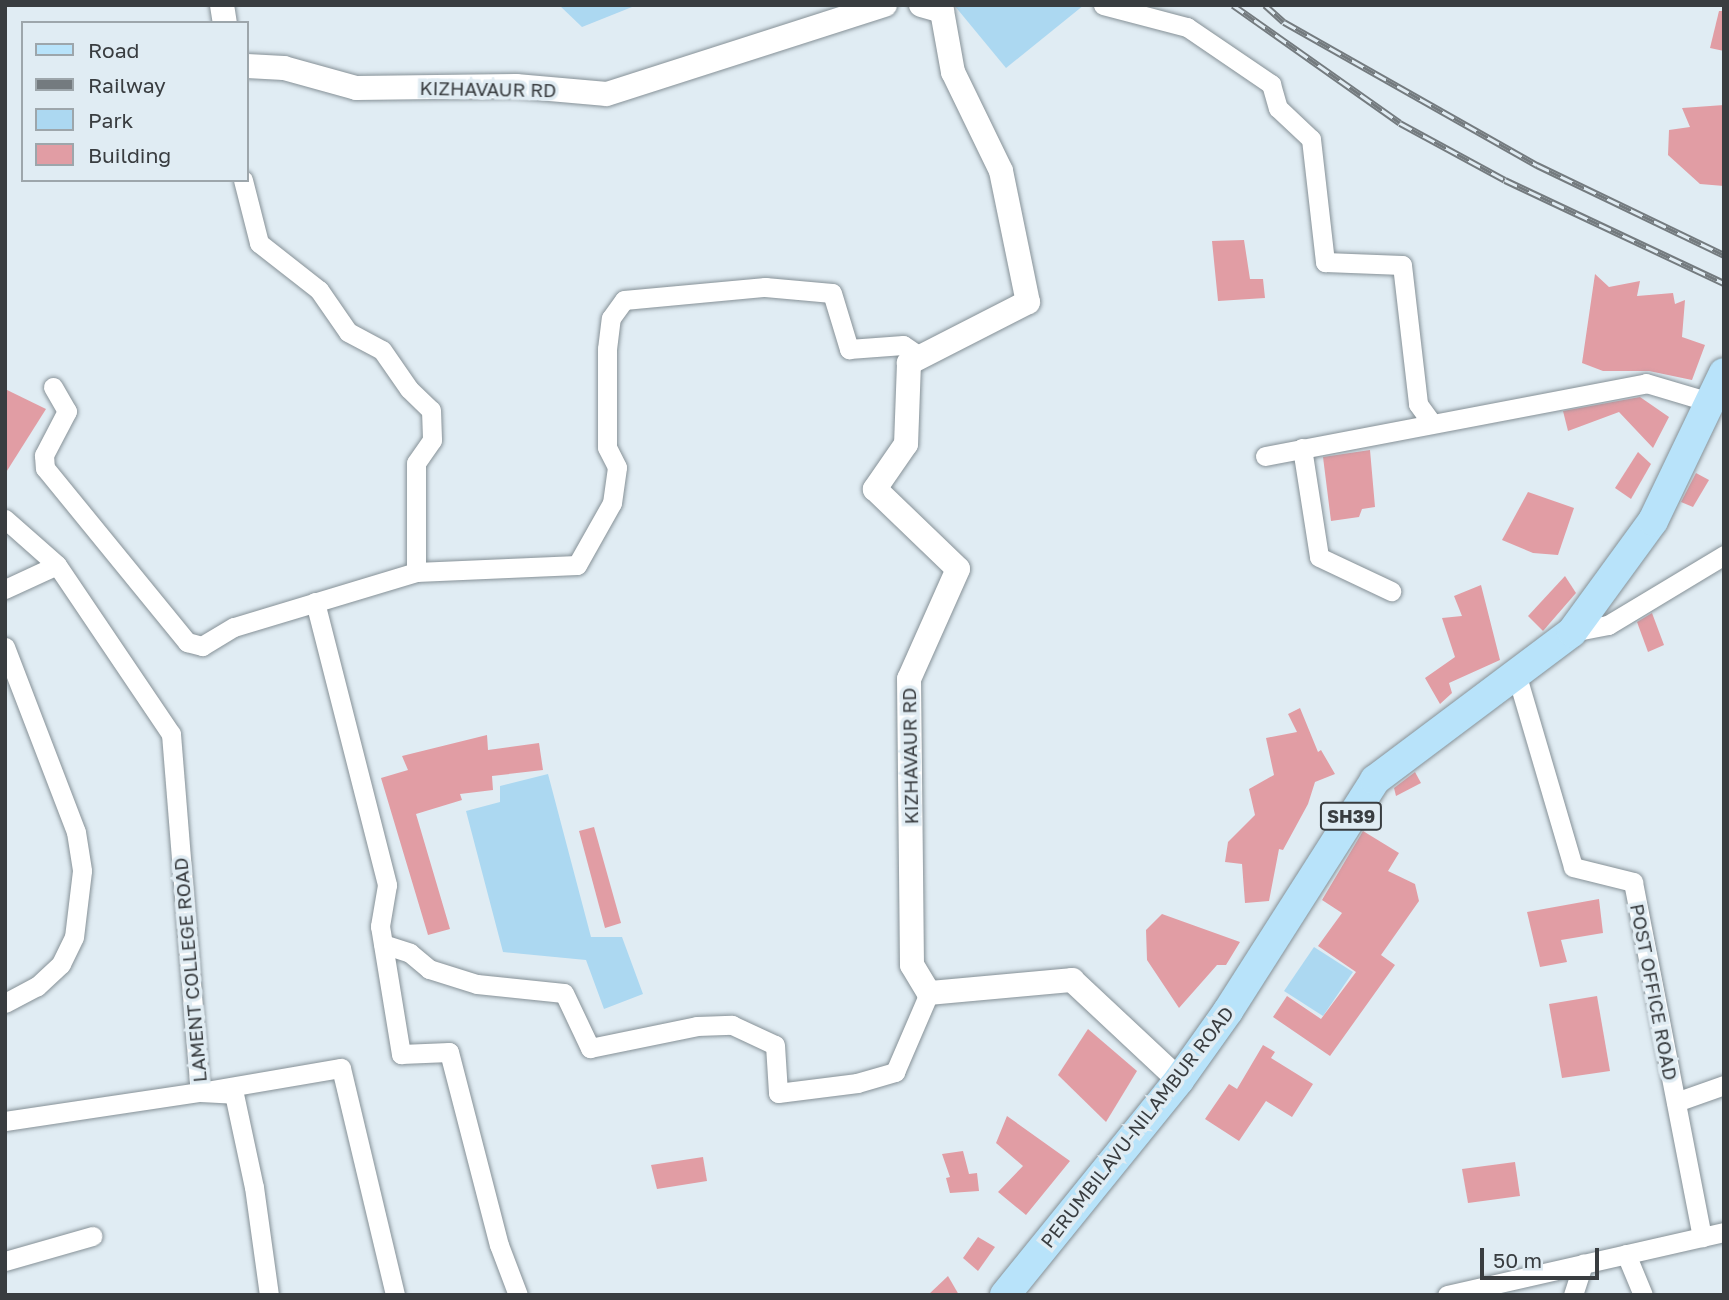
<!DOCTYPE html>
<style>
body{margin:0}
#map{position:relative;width:1729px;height:1300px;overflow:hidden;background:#e0ecf3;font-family:"Golos Text",sans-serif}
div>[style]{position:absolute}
.green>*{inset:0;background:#acd8f1}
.building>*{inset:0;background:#e19da4}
.roads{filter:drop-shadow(0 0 2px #869197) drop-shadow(0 0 2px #869197)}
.minor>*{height:19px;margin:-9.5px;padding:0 9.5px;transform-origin:9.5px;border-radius:9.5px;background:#fff}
.tertiary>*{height:24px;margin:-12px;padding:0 12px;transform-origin:12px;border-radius:12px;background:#fff}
.primary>*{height:30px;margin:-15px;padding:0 15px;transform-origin:15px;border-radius:15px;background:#b8e3fa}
.rail>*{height:7px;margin-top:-3.5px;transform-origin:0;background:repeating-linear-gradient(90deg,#e0ecf3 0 13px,#747b7f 0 26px);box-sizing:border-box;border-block:2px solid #747b7f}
span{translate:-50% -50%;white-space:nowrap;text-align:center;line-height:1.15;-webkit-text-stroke:7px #e0ecf3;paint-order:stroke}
.shield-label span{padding:2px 5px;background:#e0ecf3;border:2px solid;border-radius:5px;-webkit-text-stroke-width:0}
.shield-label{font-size:18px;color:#393d40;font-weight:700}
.street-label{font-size:19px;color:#393d40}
.frame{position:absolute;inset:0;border:7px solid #393d40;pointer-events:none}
.legend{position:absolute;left:21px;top:21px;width:228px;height:161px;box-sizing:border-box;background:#e0ecf3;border:2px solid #9da6ab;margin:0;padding:9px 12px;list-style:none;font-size:21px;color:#393d40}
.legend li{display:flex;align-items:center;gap:14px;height:35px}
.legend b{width:35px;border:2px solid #9da6ab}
.scale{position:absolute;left:1480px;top:1248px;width:119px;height:32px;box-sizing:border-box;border:4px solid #393d40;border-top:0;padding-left:9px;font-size:21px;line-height:24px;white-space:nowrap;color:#393d40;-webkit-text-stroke:5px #e0ecf3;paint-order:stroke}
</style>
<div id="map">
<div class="green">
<i style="clip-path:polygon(559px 5px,637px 5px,582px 27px)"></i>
<i style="clip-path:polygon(954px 5px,1084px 5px,1006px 68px)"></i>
<i style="clip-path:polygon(548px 774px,591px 937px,622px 937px,643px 994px,604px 1009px,586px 960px,503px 952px,466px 811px,500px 802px,500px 786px)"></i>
<i style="clip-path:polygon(1314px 947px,1353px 972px,1323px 1016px,1284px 991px)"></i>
</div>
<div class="building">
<i style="clip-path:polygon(1719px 11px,1724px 11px,1724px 51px,1710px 48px)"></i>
<i style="clip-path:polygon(1724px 105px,1724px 186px,1700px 184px,1668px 155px,1669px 130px,1690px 127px,1682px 108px)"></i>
<i style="clip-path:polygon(1244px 240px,1250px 279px,1263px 279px,1265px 298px,1218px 301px,1212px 241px)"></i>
<i style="clip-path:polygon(1595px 274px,1609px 287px,1640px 281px,1637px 296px,1673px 293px,1675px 304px,1685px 300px,1682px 337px,1705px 345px,1692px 380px,1649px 371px,1603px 371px,1582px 363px)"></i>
<i style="clip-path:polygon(5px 389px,46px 409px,5px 474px)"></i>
<i style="clip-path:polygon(1640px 397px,1669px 417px,1653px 448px,1619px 412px,1568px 431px,1563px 411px)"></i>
<i style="clip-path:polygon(1370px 450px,1375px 507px,1362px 509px,1359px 517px,1331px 521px,1323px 457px)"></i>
<i style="clip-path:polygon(1638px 452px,1651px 464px,1631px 499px,1615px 488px)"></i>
<i style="clip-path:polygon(1696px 473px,1709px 480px,1693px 507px,1681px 502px)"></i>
<i style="clip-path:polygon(1528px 492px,1574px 508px,1558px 555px,1533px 553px,1502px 540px)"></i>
<i style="clip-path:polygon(1565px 576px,1576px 593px,1543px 631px,1528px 616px)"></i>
<i style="clip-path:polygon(1481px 585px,1500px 660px,1449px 683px,1452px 693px,1440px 704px,1425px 678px,1455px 657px,1442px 618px,1462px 616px,1454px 596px)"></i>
<i style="clip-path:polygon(1652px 613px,1664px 645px,1648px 652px,1637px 622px)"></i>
<i style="clip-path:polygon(1300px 708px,1318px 752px,1321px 750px,1335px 774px,1315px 782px,1308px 804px,1283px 850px,1279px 849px,1269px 901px,1245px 903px,1242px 864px,1225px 862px,1228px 842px,1255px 815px,1249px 789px,1274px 775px,1266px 738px,1297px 732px,1288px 714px)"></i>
<i style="clip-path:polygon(487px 735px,488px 750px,539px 743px,543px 770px,492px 776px,493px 790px,460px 794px,462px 800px,416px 814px,450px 929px,428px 935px,381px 778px,408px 770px,402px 756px)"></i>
<i style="clip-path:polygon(1415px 772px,1421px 783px,1396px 796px,1394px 788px)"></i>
<i style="clip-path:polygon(594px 827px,621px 923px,605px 928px,579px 831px)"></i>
<i style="clip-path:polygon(1363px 831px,1399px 853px,1388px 871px,1415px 884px,1419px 901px,1381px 955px,1395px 965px,1330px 1056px,1273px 1017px,1287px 996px,1321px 1019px,1356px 972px,1318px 946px,1342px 913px,1322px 900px)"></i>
<i style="clip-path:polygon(1599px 899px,1603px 933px,1561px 940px,1567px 962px,1540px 967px,1527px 912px)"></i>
<i style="clip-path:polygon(1162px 914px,1240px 942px,1226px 965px,1217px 965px,1179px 1008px,1147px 960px,1146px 930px)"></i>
<i style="clip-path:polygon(1597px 996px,1610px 1071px,1562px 1078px,1549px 1004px)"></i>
<i style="clip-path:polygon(1088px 1029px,1137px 1071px,1106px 1122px,1058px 1075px)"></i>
<i style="clip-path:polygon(1263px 1045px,1275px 1052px,1271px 1058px,1313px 1084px,1292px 1117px,1266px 1101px,1239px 1141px,1205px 1119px,1229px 1084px,1237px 1089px)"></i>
<i style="clip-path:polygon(1007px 1116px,1070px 1161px,1026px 1215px,998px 1192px,1023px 1166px,996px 1143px)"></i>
<i style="clip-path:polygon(963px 1151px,969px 1174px,977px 1173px,979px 1191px,950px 1193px,946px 1178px,950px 1177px,942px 1154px)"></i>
<i style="clip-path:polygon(703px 1157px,707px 1181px,657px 1189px,651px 1165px)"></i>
<i style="clip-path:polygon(1515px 1162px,1520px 1196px,1468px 1203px,1462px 1169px)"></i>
<i style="clip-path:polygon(978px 1237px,995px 1247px,978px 1271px,963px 1258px)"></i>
<i style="clip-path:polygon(948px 1276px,959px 1295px,928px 1295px)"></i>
</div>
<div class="roads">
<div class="minor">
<i style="left:1103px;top:5px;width:87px;rotate:14.7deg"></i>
<i style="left:1187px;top:27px;width:102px;rotate:34.2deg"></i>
<i style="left:1271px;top:84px;width:25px;rotate:74deg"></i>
<i style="left:1278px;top:108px;width:45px;rotate:43.2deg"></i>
<i style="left:1311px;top:139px;width:124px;rotate:83.5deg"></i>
<i style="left:1325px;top:262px;width:77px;rotate:2.2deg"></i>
<i style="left:1402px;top:265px;width:140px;rotate:83.4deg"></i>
<i style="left:1418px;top:404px;width:22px;rotate:54deg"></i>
<i style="left:243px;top:180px;width:65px;rotate:75.7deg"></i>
<i style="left:259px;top:243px;width:76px;rotate:38.1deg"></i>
<i style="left:319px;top:290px;width:51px;rotate:55.4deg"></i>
<i style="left:348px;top:332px;width:38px;rotate:28deg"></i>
<i style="left:382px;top:350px;width:47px;rotate:55.3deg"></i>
<i style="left:409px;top:389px;width:30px;rotate:44deg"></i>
<i style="left:431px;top:410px;width:30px;rotate:88deg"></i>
<i style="left:432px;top:440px;width:28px;rotate:125deg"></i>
<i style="left:416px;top:463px;width:109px;rotate:90deg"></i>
<i style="left:53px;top:387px;width:28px;rotate:60deg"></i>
<i style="left:67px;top:411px;width:50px;rotate:117.6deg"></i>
<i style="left:44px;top:455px;width:13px;rotate:86deg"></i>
<i style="left:45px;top:468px;width:225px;rotate:50.8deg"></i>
<i style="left:187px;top:642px;width:16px;rotate:15deg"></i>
<i style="left:202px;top:646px;width:37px;rotate:-31deg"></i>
<i style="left:234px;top:627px;width:190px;rotate:-16.8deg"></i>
<i style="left:416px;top:572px;width:161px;rotate:-2.5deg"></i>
<i style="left:577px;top:565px;width:71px;rotate:-60.6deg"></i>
<i style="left:612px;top:503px;width:36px;rotate:-82deg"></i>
<i style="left:617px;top:467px;width:22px;rotate:-117deg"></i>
<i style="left:607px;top:447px;width:98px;rotate:-90deg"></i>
<i style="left:607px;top:349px;width:31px;rotate:-83deg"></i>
<i style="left:611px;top:318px;width:22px;rotate:-54deg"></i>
<i style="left:624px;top:300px;width:142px;rotate:-5.3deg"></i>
<i style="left:765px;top:287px;width:67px;rotate:5.1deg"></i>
<i style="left:832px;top:293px;width:59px;rotate:73.1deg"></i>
<i style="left:849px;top:349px;width:54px;rotate:-4.2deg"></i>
<i style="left:903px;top:345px;width:22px;rotate:34deg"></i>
<i style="left:1302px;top:448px;width:110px;rotate:81.1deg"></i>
<i style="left:1319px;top:557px;width:80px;rotate:25.3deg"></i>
<i style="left:1265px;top:456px;width:388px;rotate:-10.8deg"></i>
<i style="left:1646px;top:383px;width:67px;rotate:16.5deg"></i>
<i style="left:5px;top:519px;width:69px;rotate:41.5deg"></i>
<i style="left:5px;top:589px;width:57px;rotate:-24.8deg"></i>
<i style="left:57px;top:565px;width:204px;rotate:56deg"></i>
<i style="left:171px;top:734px;width:359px;rotate:85.4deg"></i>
<i style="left:200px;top:1092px;width:143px;rotate:-9.7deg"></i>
<i style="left:341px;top:1068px;width:233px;rotate:76.6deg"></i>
<i style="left:315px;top:602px;width:292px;rotate:75.7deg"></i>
<i style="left:387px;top:885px;width:42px;rotate:99.7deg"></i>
<i style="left:380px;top:926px;width:130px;rotate:80.7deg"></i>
<i style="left:401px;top:1054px;width:48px;rotate:-2.4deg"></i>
<i style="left:449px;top:1052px;width:199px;rotate:75.5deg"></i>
<i style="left:499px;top:1245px;width:53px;rotate:69.2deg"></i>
<i style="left:1572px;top:632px;width:37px;rotate:-11deg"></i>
<i style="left:1608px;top:625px;width:135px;rotate:-31.1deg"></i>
<i style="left:5px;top:647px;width:198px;rotate:69deg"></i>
<i style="left:76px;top:832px;width:39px;rotate:81deg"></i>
<i style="left:82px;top:871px;width:66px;rotate:96.9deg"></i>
<i style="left:74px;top:937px;width:30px;rotate:116deg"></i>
<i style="left:61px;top:964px;width:33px;rotate:137deg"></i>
<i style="left:37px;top:986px;width:36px;rotate:152deg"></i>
<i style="left:1516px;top:673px;width:202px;rotate:73.6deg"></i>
<i style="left:1573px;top:867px;width:62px;rotate:14deg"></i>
<i style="left:1633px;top:882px;width:362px;rotate:79deg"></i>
<i style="left:383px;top:944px;width:28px;rotate:18deg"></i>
<i style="left:410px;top:953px;width:25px;rotate:40deg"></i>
<i style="left:429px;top:969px;width:50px;rotate:17.4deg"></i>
<i style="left:477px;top:984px;width:87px;rotate:5.9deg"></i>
<i style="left:564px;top:993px;width:61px;rotate:64.7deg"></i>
<i style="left:590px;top:1048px;width:109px;rotate:-11.6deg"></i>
<i style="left:697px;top:1026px;width:35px;rotate:-2deg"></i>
<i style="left:732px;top:1025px;width:47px;rotate:24.9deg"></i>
<i style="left:775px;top:1045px;width:48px;rotate:86.4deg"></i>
<i style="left:778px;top:1093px;width:80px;rotate:-7.2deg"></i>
<i style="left:857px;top:1083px;width:40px;rotate:-16deg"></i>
<i style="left:895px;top:1072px;width:86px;rotate:-66.7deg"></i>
<i style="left:1676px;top:1102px;width:51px;rotate:-19.5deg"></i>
<i style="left:5px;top:1121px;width:197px;rotate:-8.5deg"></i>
<i style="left:200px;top:1092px;width:34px;rotate:3deg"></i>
<i style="left:234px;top:1094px;width:95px;rotate:77.9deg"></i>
<i style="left:254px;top:1187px;width:109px;rotate:82.1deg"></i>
<i style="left:1626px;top:1254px;width:44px;rotate:67.5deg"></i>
<i style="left:5px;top:1261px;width:91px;rotate:-16deg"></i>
<i style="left:1447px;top:1295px;width:284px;rotate:-12.8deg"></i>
<i style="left:1573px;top:1295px;width:33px;rotate:-72deg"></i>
</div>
<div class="tertiary">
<i style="left:222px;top:5px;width:18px;rotate:81deg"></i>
<i style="left:921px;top:5px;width:22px;rotate:16deg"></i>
<i style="left:942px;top:11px;width:62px;rotate:79.8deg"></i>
<i style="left:953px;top:72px;width:110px;rotate:64.1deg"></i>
<i style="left:1001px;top:171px;width:134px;rotate:78.4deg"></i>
<i style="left:1028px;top:302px;width:134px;rotate:152.9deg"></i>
<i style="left:909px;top:363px;width:81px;rotate:92.1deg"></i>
<i style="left:906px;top:444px;width:55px;rotate:124.6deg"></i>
<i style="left:875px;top:489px;width:115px;rotate:43.9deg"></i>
<i style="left:958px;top:569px;width:120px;rotate:114deg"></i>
<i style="left:909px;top:679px;width:286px;rotate:89.4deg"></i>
<i style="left:912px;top:965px;width:33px;rotate:59deg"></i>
<i style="left:929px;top:993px;width:144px;rotate:-5.2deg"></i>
<i style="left:1072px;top:980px;width:146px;rotate:43.1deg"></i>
<i style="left:247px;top:66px;width:37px;rotate:3deg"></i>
<i style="left:284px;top:68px;width:75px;rotate:15.5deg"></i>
<i style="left:356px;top:88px;width:160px;rotate:-0.7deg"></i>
<i style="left:516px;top:86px;width:91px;rotate:5deg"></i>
<i style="left:607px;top:94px;width:292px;rotate:-17.8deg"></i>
</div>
<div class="primary">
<i style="left:1005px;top:1295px;width:277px;rotate:-51deg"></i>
<i style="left:1179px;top:1080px;width:85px;rotate:-54.6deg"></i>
<i style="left:1228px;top:1011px;width:274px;rotate:-57.5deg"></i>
<i style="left:1375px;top:780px;width:246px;rotate:-36.9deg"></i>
<i style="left:1572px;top:632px;width:137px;rotate:-53.9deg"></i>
<i style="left:1653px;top:521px;width:164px;rotate:-64.4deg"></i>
</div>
</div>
<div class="rail">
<i style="left:1233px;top:5px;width:204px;rotate:35.2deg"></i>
<i style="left:1400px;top:123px;width:119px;rotate:28.5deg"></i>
<i style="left:1505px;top:180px;width:242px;rotate:25.2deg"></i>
<i style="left:1265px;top:5px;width:25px;rotate:42deg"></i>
<i style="left:1284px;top:22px;width:291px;rotate:29.5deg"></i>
<i style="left:1537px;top:165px;width:208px;rotate:25.7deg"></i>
</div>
<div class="shield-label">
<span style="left:1351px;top:816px">SH39</span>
</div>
<div class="street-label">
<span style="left:488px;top:89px;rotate:1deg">KIZHAVAUR RD</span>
<span style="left:910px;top:756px;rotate:-91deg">KIZHAVAUR RD</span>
<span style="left:190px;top:970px;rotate:-95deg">LAMENT COLLEGE ROAD</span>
<span style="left:1654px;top:992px;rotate:79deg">POST OFFICE ROAD</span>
<span style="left:1137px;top:1127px;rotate:-52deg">PERUMBILAVU-NILAMBUR ROAD</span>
</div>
<div class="frame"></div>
<ul class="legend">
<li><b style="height:9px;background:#b8e3fa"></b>Road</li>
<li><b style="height:9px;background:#747b7f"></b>Railway</li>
<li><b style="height:19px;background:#acd8f1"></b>Park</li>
<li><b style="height:19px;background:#e19da4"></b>Building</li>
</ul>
<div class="scale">50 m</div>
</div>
